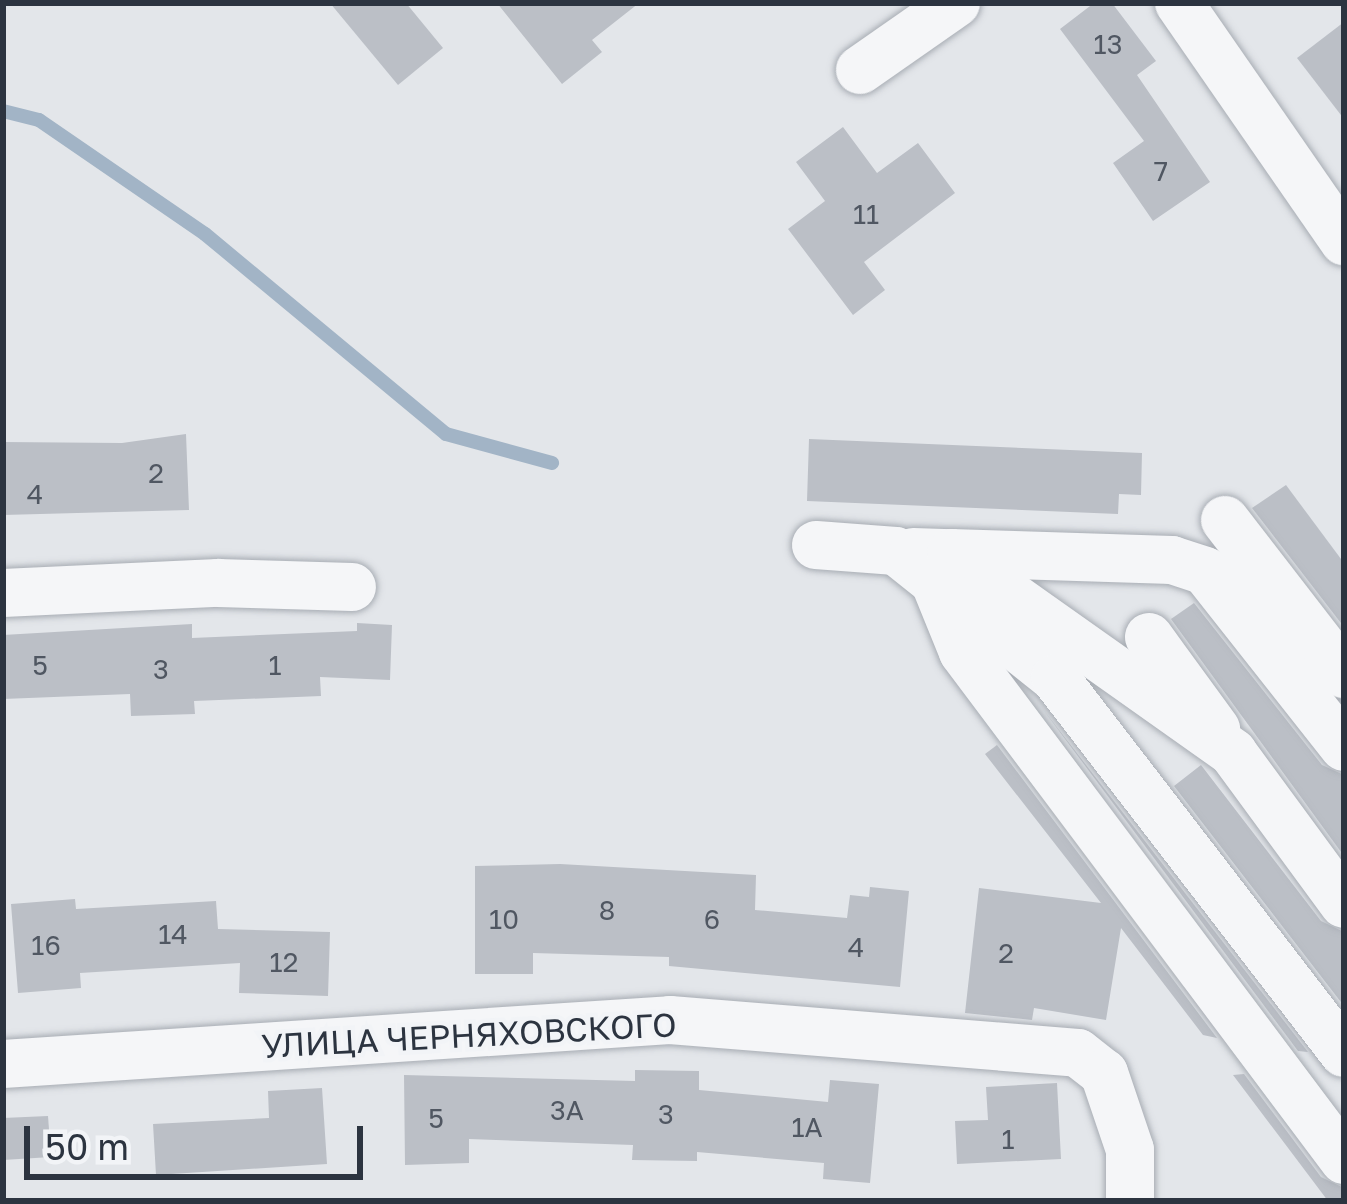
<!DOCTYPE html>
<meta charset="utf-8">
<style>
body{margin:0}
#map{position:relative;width:1347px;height:1204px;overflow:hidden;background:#e3e6ea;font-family:"Golos Text",sans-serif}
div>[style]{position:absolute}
.stream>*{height:14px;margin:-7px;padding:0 7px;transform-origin:7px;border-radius:7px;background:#a2b4c6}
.building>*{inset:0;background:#bbbfc6}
.roads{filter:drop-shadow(0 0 3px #a8adb4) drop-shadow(0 0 3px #a8adb4)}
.minor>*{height:48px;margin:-24px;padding:0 24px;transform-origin:24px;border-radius:24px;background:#f5f6f8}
span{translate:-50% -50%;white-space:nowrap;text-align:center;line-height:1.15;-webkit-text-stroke:9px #f2f4f7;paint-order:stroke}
.number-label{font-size:27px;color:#505762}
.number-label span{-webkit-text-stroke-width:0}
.street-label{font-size:33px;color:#2c3440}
.frame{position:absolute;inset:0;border:6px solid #2c3440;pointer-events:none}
.scale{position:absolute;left:24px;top:1126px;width:339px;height:54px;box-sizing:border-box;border:6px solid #2c3440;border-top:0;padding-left:15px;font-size:36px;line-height:42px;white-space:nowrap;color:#2c3440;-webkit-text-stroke:9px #f2f4f7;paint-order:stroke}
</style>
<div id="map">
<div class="stream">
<i style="left:3px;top:111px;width:37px;rotate:14deg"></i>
<i style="left:39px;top:120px;width:201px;rotate:34.5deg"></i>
<i style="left:205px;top:234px;width:313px;rotate:39.7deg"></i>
<i style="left:446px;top:434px;width:110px;rotate:15.3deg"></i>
</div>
<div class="building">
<i style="clip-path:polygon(330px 3px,406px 3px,443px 48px,398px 85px)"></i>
<i style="clip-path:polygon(497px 3px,639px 3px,592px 40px,602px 52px,562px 84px)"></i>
<i style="clip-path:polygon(1094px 3px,1112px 3px,1156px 61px,1137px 75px,1210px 182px,1153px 221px,1113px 163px,1144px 141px,1060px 29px)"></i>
<i style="clip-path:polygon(1344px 22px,1344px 119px,1297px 58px)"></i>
<i style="clip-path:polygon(843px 127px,877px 173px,918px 143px,955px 193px,864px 262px,885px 290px,853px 315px,788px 229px,825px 201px,796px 162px)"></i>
<i style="clip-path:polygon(186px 434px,189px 510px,3px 515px,3px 442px,122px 443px)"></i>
<i style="clip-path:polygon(809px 439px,1142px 453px,1141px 495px,1119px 494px,1118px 514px,807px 501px)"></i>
<i style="clip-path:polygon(1286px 485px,1344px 563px,1344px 627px,1252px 508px)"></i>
<i style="clip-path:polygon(1194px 603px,1322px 765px,1344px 775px,1344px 856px,1171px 619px)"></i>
<i style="clip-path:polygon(357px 623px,392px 625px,390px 680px,320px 677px,321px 696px,194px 701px,195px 714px,131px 716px,130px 694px,3px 699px,3px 635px,192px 624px,192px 638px,357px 631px)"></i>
<i style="clip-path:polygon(1042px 708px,1308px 1052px,1298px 1051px)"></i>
<i style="clip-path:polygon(997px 745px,1217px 1038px,1203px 1035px,1121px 928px,1106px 1020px,1034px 1008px,1032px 1020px,965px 1013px,979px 888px,1101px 903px,985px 754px)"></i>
<i style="clip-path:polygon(1201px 765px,1321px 921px,1344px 932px,1344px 1006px,1174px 786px)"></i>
<i style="clip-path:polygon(560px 864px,756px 875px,755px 910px,847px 918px,850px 895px,869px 897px,870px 887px,909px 891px,900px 987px,669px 966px,669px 957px,533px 953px,533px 974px,475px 974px,475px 866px)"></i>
<i style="clip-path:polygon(75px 899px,76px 909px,216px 901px,218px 929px,330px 932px,328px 996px,239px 993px,240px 963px,80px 973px,81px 988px,18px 993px,11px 904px)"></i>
<i style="clip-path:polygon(635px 1070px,699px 1071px,699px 1090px,828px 1102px,830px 1080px,879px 1084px,870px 1183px,823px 1179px,824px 1163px,697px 1152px,697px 1161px,632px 1160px,633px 1145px,469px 1139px,469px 1163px,405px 1165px,404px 1075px,635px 1081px)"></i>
<i style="clip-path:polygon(1244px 1074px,1321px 1177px,1344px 1188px,1344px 1201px,1328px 1201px,1233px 1075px)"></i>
<i style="clip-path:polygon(1057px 1083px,1061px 1159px,957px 1164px,955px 1121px,988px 1120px,986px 1087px)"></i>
<i style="clip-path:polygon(322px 1088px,327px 1164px,156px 1175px,153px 1124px,269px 1118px,268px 1091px)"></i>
<i style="clip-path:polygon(48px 1116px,51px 1157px,3px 1160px,3px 1118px)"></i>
</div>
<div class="roads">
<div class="minor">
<i style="left:1179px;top:3px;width:290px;rotate:55.3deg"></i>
<i style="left:860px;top:70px;width:117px;rotate:-34.9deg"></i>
<i style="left:1225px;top:520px;width:195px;rotate:52.3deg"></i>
<i style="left:816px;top:545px;width:80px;rotate:4.3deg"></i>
<i style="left:896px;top:551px;width:203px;rotate:38.6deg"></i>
<i style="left:1055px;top:678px;width:473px;rotate:52.4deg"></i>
<i style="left:913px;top:552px;width:38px;rotate:2deg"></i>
<i style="left:951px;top:553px;width:346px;rotate:35.3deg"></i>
<i style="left:1233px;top:753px;width:187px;rotate:53.7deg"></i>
<i style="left:951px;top:553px;width:221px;rotate:1.8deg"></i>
<i style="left:1172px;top:560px;width:35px;rotate:18deg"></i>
<i style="left:1205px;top:571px;width:224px;rotate:51.7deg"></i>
<i style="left:935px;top:583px;width:74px;rotate:67.9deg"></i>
<i style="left:963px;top:652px;width:635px;rotate:53.13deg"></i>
<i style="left:3px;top:593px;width:215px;rotate:-2.7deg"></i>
<i style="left:218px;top:583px;width:134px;rotate:1.7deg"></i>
<i style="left:1149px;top:637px;width:114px;rotate:53.9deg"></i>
<i style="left:3px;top:1064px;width:668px;rotate:-3.77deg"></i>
<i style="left:670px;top:1020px;width:409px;rotate:4.6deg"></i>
<i style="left:1078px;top:1053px;width:33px;rotate:38deg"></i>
<i style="left:1104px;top:1073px;width:81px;rotate:71.3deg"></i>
<i style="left:1130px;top:1150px;width:51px;rotate:90deg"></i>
</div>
</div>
<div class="number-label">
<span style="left:1108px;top:45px">13</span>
<span style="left:1161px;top:172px">7</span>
<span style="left:866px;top:215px">11</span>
<span style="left:156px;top:474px">2</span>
<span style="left:35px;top:495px">4</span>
<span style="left:40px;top:666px">5</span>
<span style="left:275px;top:666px">1</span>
<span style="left:161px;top:670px">3</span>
<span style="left:607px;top:911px">8</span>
<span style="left:504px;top:920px">10</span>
<span style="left:712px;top:920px">6</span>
<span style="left:173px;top:935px">14</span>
<span style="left:46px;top:946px">16</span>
<span style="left:856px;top:948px">4</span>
<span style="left:1006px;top:954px">2</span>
<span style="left:284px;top:963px">12</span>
<span style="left:567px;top:1111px">3А</span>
<span style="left:666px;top:1115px">3</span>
<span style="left:436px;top:1119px">5</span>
<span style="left:807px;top:1128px">1А</span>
<span style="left:1008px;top:1140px">1</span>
</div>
<div class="street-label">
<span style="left:469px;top:1035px;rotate:-3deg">УЛИЦА ЧЕРНЯХОВСКОГО</span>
</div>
<div class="frame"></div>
<div class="scale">50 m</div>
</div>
